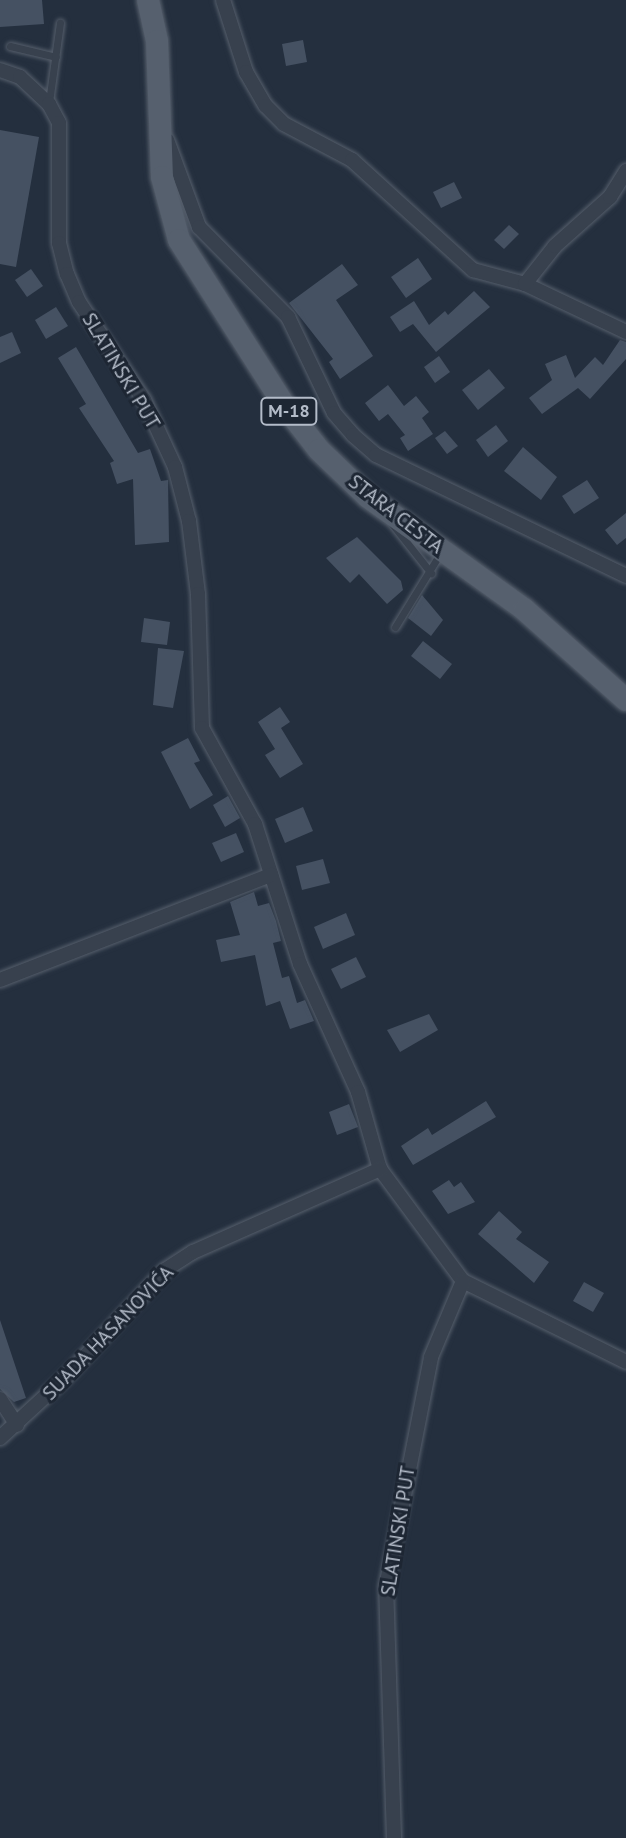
<!DOCTYPE html>
<meta charset="utf-8">
<style>
body{margin:0}
#map{position:relative;width:626px;height:1838px;overflow:hidden;background:#242f3e;font-family:"PT Sans",sans-serif}
div>[style]{position:absolute}
.building>*{inset:0;background:#455162}
.roads{filter:drop-shadow(0 0 2px #565f6c) drop-shadow(0 0 2px #565f6c)}
.service>*{height:7px;margin:-3.5px;padding:0 3.5px;transform-origin:3.5px;border-radius:3.5px;background:#38414e}
.minor>*{height:14px;margin:-7px;padding:0 7px;transform-origin:7px;border-radius:7px;background:#38414e}
.primary>*{height:22px;margin:-11px;padding:0 11px;transform-origin:11px;border-radius:11px;background:#56606e}
span{translate:-50% -50%;white-space:nowrap;text-align:center;line-height:1.15;-webkit-text-stroke:6px #1d2633;paint-order:stroke}
.shield-label span{padding:2px 6px;background:#1d2633;border:2px solid;border-radius:6px;-webkit-text-stroke-width:0}
.shield-label{font-size:18px;color:#b4bcc9;font-weight:700}
.street-label{font-size:20px;color:#b4bcc9}
</style>
<div id="map">
<div class="building">
<i style="clip-path:polygon(0 0,42px 0,44px 24px,0 27px)"></i>
<i style="clip-path:polygon(303px 40px,307px 62px,286px 66px,282px 44px)"></i>
<i style="clip-path:polygon(0 130px,39px 137px,16px 267px,0 264px)"></i>
<i style="clip-path:polygon(454px 182px,462px 198px,441px 208px,433px 192px)"></i>
<i style="clip-path:polygon(509px 225px,519px 234px,504px 249px,494px 240px)"></i>
<i style="clip-path:polygon(418px 258px,432px 279px,406px 298px,391px 277px)"></i>
<i style="clip-path:polygon(342px 264px,358px 285px,336px 300px,373px 356px,340px 379px,329px 362px,333px 359px,289px 303px)"></i>
<i style="clip-path:polygon(31px 269px,43px 286px,27px 297px,15px 280px)"></i>
<i style="clip-path:polygon(474px 291px,490px 307px,436px 352px,413px 324px,400px 332px,390px 317px,414px 301px,429px 325px,445px 311px,448px 315px)"></i>
<i style="clip-path:polygon(56px 307px,68px 326px,46px 339px,35px 320px)"></i>
<i style="clip-path:polygon(12px 332px,21px 353px,0 363px,0 337px)"></i>
<i style="clip-path:polygon(620px 340px,626px 342px,626px 359px,590px 399px,578px 388px,542px 414px,529px 398px,552px 380px,545px 364px,566px 355px,575px 378px,595px 357px,603px 365px)"></i>
<i style="clip-path:polygon(76px 347px,138px 453px,150px 449px,161px 481px,168px 480px,169px 542px,135px 545px,133px 479px,117px 484px,110px 463px,114px 461px,79px 408px,86px 404px,58px 358px)"></i>
<i style="clip-path:polygon(439px 356px,450px 372px,435px 383px,424px 367px)"></i>
<i style="clip-path:polygon(489px 369px,505px 388px,478px 410px,462px 390px)"></i>
<i style="clip-path:polygon(388px 385px,404px 406px,416px 396px,429px 412px,422px 418px,433px 434px,408px 451px,400px 438px,405px 435px,388px 414px,379px 421px,365px 403px)"></i>
<i style="clip-path:polygon(496px 425px,508px 441px,488px 457px,476px 440px)"></i>
<i style="clip-path:polygon(445px 431px,458px 446px,447px 454px,435px 438px)"></i>
<i style="clip-path:polygon(523px 447px,557px 477px,541px 500px,504px 471px)"></i>
<i style="clip-path:polygon(587px 480px,599px 498px,574px 514px,562px 496px)"></i>
<i style="clip-path:polygon(626px 513px,626px 538px,617px 545px,605px 530px)"></i>
<i style="clip-path:polygon(357px 537px,401px 581px,403px 590px,387px 604px,359px 574px,350px 583px,326px 558px)"></i>
<i style="clip-path:polygon(422px 595px,443px 620px,431px 636px,408px 618px)"></i>
<i style="clip-path:polygon(144px 618px,170px 622px,167px 645px,141px 642px)"></i>
<i style="clip-path:polygon(423px 641px,452px 664px,440px 679px,411px 656px)"></i>
<i style="clip-path:polygon(158px 648px,184px 651px,173px 708px,153px 705px)"></i>
<i style="clip-path:polygon(280px 707px,290px 722px,281px 728px,303px 764px,280px 778px,265px 755px,275px 749px,258px 722px)"></i>
<i style="clip-path:polygon(188px 738px,200px 761px,194px 763px,213px 795px,190px 809px,161px 752px)"></i>
<i style="clip-path:polygon(228px 796px,240px 818px,225px 827px,213px 805px)"></i>
<i style="clip-path:polygon(303px 807px,313px 831px,285px 843px,275px 819px)"></i>
<i style="clip-path:polygon(236px 833px,244px 852px,221px 862px,212px 843px)"></i>
<i style="clip-path:polygon(323px 859px,330px 883px,302px 890px,296px 866px)"></i>
<i style="clip-path:polygon(254px 892px,258px 906px,269px 903px,276px 921px,281px 941px,273px 943px,282px 978px,289px 976px,297px 1003px,305px 1000px,314px 1021px,290px 1029px,280px 1001px,266px 1006px,255px 955px,221px 962px,216px 940px,240px 935px,230px 902px)"></i>
<i style="clip-path:polygon(346px 913px,355px 935px,323px 949px,314px 927px)"></i>
<i style="clip-path:polygon(356px 957px,366px 977px,341px 989px,331px 969px)"></i>
<i style="clip-path:polygon(429px 1014px,438px 1030px,400px 1052px,387px 1030px)"></i>
<i style="clip-path:polygon(486px 1101px,496px 1117px,413px 1165px,401px 1146px,428px 1128px,432px 1135px)"></i>
<i style="clip-path:polygon(349px 1104px,358px 1127px,337px 1135px,329px 1112px)"></i>
<i style="clip-path:polygon(449px 1180px,454px 1187px,461px 1182px,475px 1202px,448px 1214px,432px 1191px)"></i>
<i style="clip-path:polygon(499px 1211px,522px 1232px,516px 1239px,549px 1262px,534px 1283px,478px 1234px)"></i>
<i style="clip-path:polygon(584px 1282px,604px 1293px,593px 1312px,573px 1301px)"></i>
<i style="clip-path:polygon(0 1320px,26px 1398px,14px 1402px,0 1389px)"></i>
</div>
<div class="roads">
<div class="service">
<i style="left:10px;top:46px;width:47px;rotate:13.4deg"></i>
<i style="left:49px;top:102px;width:80px;rotate:-82.1deg"></i>
<i style="left:389px;top:520px;width:68px;rotate:51.6deg"></i>
<i style="left:395px;top:627px;width:88px;rotate:-58.5deg"></i>
</div>
<div class="minor">
<i style="left:223px;top:0;width:76px;rotate:72.3deg"></i>
<i style="left:246px;top:72px;width:39px;rotate:60deg"></i>
<i style="left:266px;top:106px;width:25px;rotate:45deg"></i>
<i style="left:284px;top:124px;width:77px;rotate:27.9deg"></i>
<i style="left:352px;top:160px;width:164px;rotate:42.3deg"></i>
<i style="left:473px;top:270px;width:54px;rotate:15.1deg"></i>
<i style="left:525px;top:284px;width:112px;rotate:25.4deg"></i>
<i style="left:0;top:70px;width:21px;rotate:19deg"></i>
<i style="left:20px;top:77px;width:40px;rotate:43deg"></i>
<i style="left:49px;top:104px;width:21px;rotate:62deg"></i>
<i style="left:59px;top:123px;width:120px;rotate:90deg"></i>
<i style="left:59px;top:243px;width:32px;rotate:76deg"></i>
<i style="left:67px;top:274px;width:30px;rotate:67deg"></i>
<i style="left:79px;top:302px;width:118px;rotate:56.4deg"></i>
<i style="left:144px;top:400px;width:74px;rotate:65.2deg"></i>
<i style="left:175px;top:467px;width:56px;rotate:75.5deg"></i>
<i style="left:189px;top:521px;width:74px;rotate:83deg"></i>
<i style="left:198px;top:594px;width:134px;rotate:88.3deg"></i>
<i style="left:202px;top:728px;width:110px;rotate:61.1deg"></i>
<i style="left:255px;top:824px;width:147px;rotate:72.2deg"></i>
<i style="left:300px;top:964px;width:141px;rotate:65.6deg"></i>
<i style="left:358px;top:1092px;width:80px;rotate:74.1deg"></i>
<i style="left:380px;top:1169px;width:139px;rotate:53.5deg"></i>
<i style="left:463px;top:1281px;width:182px;rotate:26.4deg"></i>
<i style="left:167px;top:140px;width:93px;rotate:69.8deg"></i>
<i style="left:199px;top:227px;width:127px;rotate:45.3deg"></i>
<i style="left:288px;top:317px;width:106px;rotate:64.4deg"></i>
<i style="left:334px;top:413px;width:29px;rotate:49deg"></i>
<i style="left:353px;top:435px;width:30px;rotate:41deg"></i>
<i style="left:376px;top:455px;width:278px;rotate:25.8deg"></i>
<i style="left:525px;top:284px;width:48px;rotate:-51.7deg"></i>
<i style="left:555px;top:246px;width:74px;rotate:-41.7deg"></i>
<i style="left:610px;top:197px;width:31px;rotate:-58deg"></i>
<i style="left:0;top:980px;width:291px;rotate:-21.2deg"></i>
<i style="left:0;top:1399px;width:31px;rotate:57deg"></i>
<i style="left:0;top:1438px;width:88px;rotate:-42.7deg"></i>
<i style="left:65px;top:1378px;width:147px;rotate:-47.2deg"></i>
<i style="left:165px;top:1270px;width:33px;rotate:-33deg"></i>
<i style="left:193px;top:1252px;width:205px;rotate:-23.9deg"></i>
<i style="left:394px;top:1838px;width:251px;rotate:-91.8deg"></i>
<i style="left:386px;top:1587px;width:234px;rotate:-78.9deg"></i>
<i style="left:431px;top:1357px;width:82px;rotate:-67.2deg"></i>
</div>
<div class="primary">
<i style="left:148px;top:0;width:42px;rotate:77.6deg"></i>
<i style="left:157px;top:41px;width:136px;rotate:87.9deg"></i>
<i style="left:162px;top:177px;width:65px;rotate:74.9deg"></i>
<i style="left:179px;top:240px;width:196px;rotate:57.5deg"></i>
<i style="left:284px;top:405px;width:57px;rotate:52.1deg"></i>
<i style="left:319px;top:450px;width:68px;rotate:43.8deg"></i>
<i style="left:368px;top:497px;width:193px;rotate:35.7deg"></i>
<i style="left:525px;top:610px;width:135px;rotate:41.7deg"></i>
</div>
</div>
<div class="shield-label">
<span style="left:289px;top:411px">M-18</span>
</div>
<div class="street-label">
<span style="left:121px;top:371px;rotate:59deg">SLATINSKI PUT</span>
<span style="left:396px;top:514px;rotate:38deg">STARA CESTA</span>
<span style="left:108px;top:1333px;rotate:-46deg">SUADA HASANOVIĆA</span>
<span style="left:398px;top:1531px;rotate:-81deg">SLATINSKI PUT</span>
</div>
</div>
